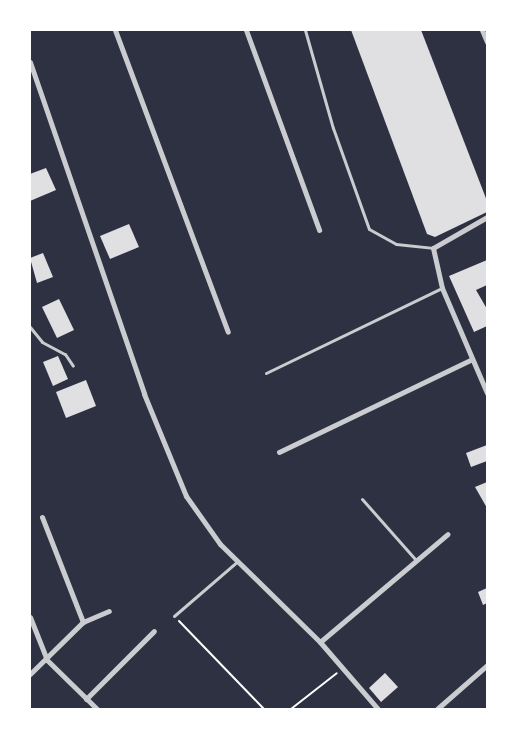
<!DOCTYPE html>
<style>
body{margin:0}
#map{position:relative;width:517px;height:739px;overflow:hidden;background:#2d3142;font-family:"Noto Serif",serif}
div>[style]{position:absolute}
.building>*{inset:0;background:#e0e0e3}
.path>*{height:2px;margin:-1px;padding:0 1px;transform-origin:1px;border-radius:1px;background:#fff}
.service>*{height:3px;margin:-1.5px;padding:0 1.5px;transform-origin:1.5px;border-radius:1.5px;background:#caccd0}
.minor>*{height:5px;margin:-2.5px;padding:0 2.5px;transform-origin:2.5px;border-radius:2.5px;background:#caccd0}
span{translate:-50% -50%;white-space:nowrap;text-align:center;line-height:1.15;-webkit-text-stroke:5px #fff;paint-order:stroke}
.frame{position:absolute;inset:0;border:31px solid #fff;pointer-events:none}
</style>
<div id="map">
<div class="building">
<i style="clip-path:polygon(351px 30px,421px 30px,487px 201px,487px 212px,435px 237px,427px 234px)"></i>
<i style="clip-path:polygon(46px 168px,56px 190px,30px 201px,30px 174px)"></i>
<i style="clip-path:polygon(129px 224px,139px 247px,110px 259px,100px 236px)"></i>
<i style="clip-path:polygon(43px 253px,53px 277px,37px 283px,30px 258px)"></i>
<i style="clip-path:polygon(487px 260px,487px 285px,476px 290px,487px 309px,487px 326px,474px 332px,449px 276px)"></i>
<i style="clip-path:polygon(59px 299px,74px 330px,57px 338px,42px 307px)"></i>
<i style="clip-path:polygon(58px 356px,68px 379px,53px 386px,43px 362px)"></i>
<i style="clip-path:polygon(86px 380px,96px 406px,66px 418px,56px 392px)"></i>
<i style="clip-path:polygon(487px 445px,487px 461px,471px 467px,466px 453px)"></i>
<i style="clip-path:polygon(487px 482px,487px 508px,475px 487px)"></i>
<i style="clip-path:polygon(487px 588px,487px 603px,483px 605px,478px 592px)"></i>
<i style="clip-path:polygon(385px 673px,398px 687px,381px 702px,369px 688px)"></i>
</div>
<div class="path">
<i style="left:179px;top:621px;width:122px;rotate:46deg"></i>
<i style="left:291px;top:709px;width:58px;rotate:-38deg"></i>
</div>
<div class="service">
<i style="left:305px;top:30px;width:102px;rotate:74.1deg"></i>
<i style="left:333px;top:128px;width:107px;rotate:70.4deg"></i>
<i style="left:369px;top:229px;width:31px;rotate:29deg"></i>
<i style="left:396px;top:244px;width:37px;rotate:6deg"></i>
<i style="left:30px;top:327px;width:19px;rotate:51deg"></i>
<i style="left:42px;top:342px;width:26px;rotate:28deg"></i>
<i style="left:65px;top:354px;width:14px;rotate:56deg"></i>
<i style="left:266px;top:373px;width:195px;rotate:-25.8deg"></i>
<i style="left:362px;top:499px;width:81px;rotate:48.5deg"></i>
<i style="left:174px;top:616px;width:84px;rotate:-40.7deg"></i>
</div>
<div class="minor">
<i style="left:115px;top:30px;width:322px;rotate:69.5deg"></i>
<i style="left:246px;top:30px;width:213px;rotate:69.9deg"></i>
<i style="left:482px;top:30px;width:13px;rotate:67deg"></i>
<i style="left:30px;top:62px;width:351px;rotate:71deg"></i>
<i style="left:144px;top:394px;width:110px;rotate:67.6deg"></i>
<i style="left:186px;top:496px;width:59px;rotate:54.7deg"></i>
<i style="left:220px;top:544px;width:140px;rotate:44.4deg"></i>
<i style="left:320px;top:642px;width:89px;rotate:49.1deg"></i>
<i style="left:487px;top:217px;width:62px;rotate:150.1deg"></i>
<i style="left:433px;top:248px;width:41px;rotate:77.3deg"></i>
<i style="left:442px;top:288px;width:114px;rotate:66.8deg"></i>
<i style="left:279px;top:452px;width:214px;rotate:-25.7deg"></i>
<i style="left:42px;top:517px;width:113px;rotate:68.7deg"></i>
<i style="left:30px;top:617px;width:46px;rotate:68.4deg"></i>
<i style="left:47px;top:660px;width:70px;rotate:44.4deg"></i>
<i style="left:320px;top:642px;width:167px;rotate:-40.2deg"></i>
<i style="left:30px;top:674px;width:74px;rotate:-44.5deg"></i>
<i style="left:83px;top:622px;width:28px;rotate:-23deg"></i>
<i style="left:86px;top:699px;width:96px;rotate:-45deg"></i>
<i style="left:437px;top:709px;width:67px;rotate:-41.3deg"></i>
</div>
<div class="frame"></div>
</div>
